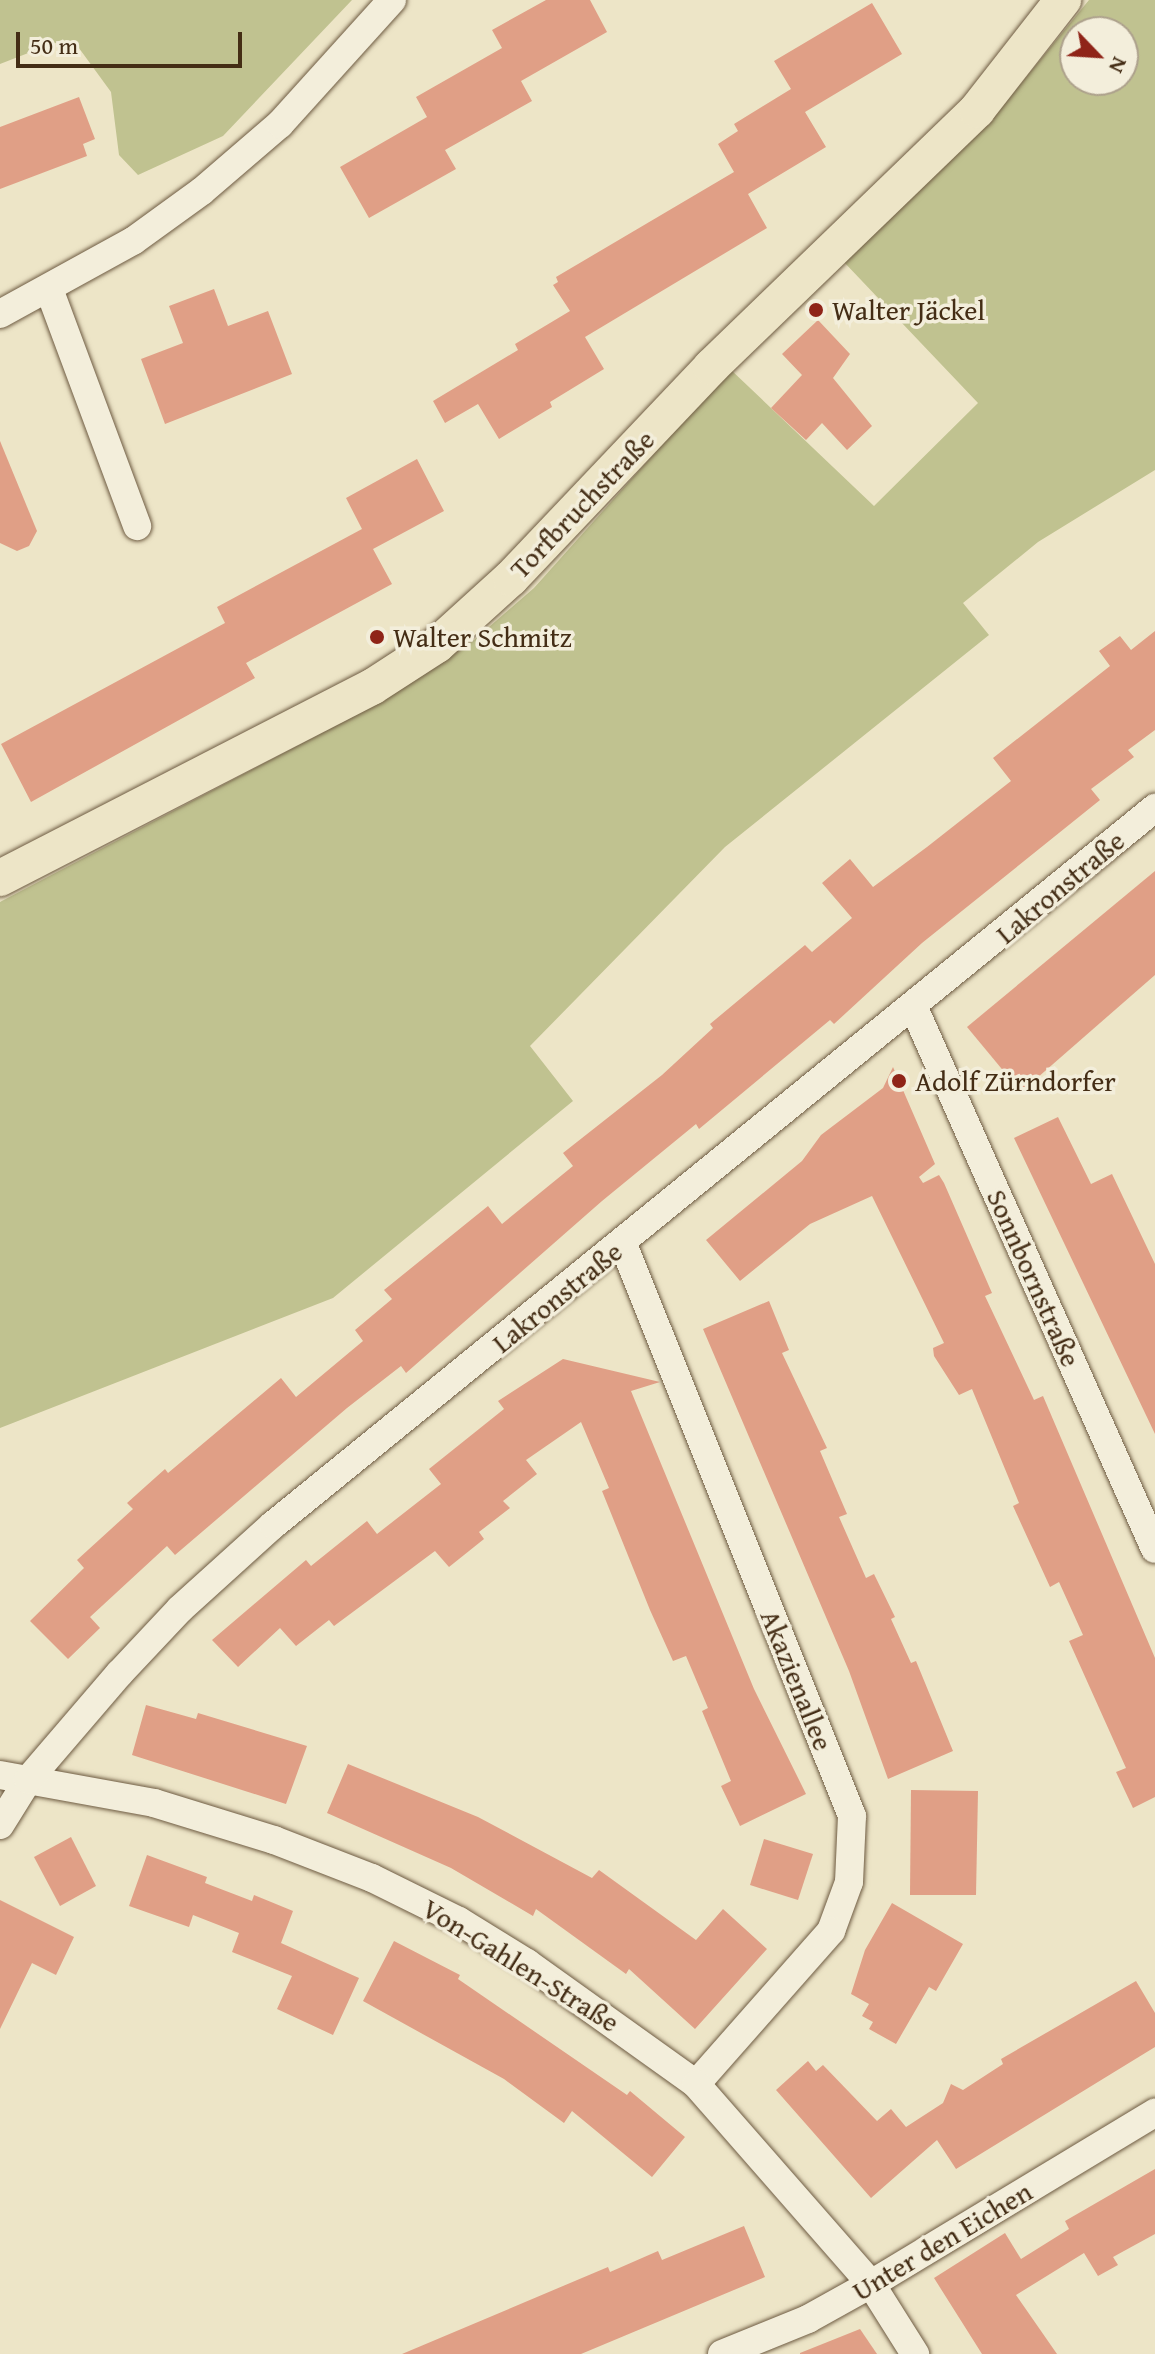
<!DOCTYPE html>
<meta charset="utf-8">
<style>
body{margin:0}
#map{position:relative;width:1155px;height:2354px;overflow:hidden;background:#ede5c7;font-family:"Gentium Book Plus",serif}
div>[style]{position:absolute}
.green>*{inset:0;background:#c0c290}
.building>*{inset:0;background:#e09f86}
.roads{filter:drop-shadow(0 0 2px #6e5b42) drop-shadow(0 0 2px #6e5b42)}
.minor>*{height:28px;margin:-14px;padding:0 14px;transform-origin:14px;border-radius:14px;background:#f3eedb}
.major>*{height:36px;margin:-18px;padding:0 18px;transform-origin:18px;border-radius:18px;background:#ede5c7}
.dots>*{width:22px;height:22px;translate:-50% -50%;box-sizing:border-box;border:4px solid #f3eedb;border-radius:50%}
span{translate:-50% -50%;white-space:nowrap;text-align:center;line-height:1.15;-webkit-text-stroke:7px #f3eedb;paint-order:stroke}
.poi-label{font-size:28px;color:#442d15}
.left{translate:0 -50%;text-align:left}
.street-label{font-size:28px;color:#442d15}
.north{position:absolute;left:1059px;top:16px;width:80px;height:80px;box-sizing:border-box;background:#f3eedb;border:2px solid #ada18c;border-radius:50%;rotate:115deg;font-size:22px;font-weight:700;line-height:32px;text-align:center;color:#442d15}
.north::after{content:'';display:block;margin:auto;width:28px;height:36px;background:#8f2418;clip-path:polygon(50% 0,100% 100%,50% 72%,0 100%)}
.scale{position:absolute;left:16px;top:32px;width:226px;height:36px;box-sizing:border-box;border:4px solid #442d15;border-top:0;padding-left:10px;font-size:24px;line-height:28px;white-space:nowrap;color:#442d15;-webkit-text-stroke:6px #f3eedb;paint-order:stroke}
</style>
<div id="map">
<div class="green">
<i style="clip-path:polygon(0 0,352px 0,223px 136px,138px 175px,119px 155px,111px 92px,76px 44px,54px 43px,0 64px)"></i>
<i style="clip-path:polygon(evenodd,1089px 0,1155px 0,1155px 470px,1038px 542px,963px 603px,989px 635px,725px 847px,530px 1046px,573px 1101px,333px 1298px,0 1428px,0 902px,373px 706px,474px 640px,534px 588px,730px 369px,874px 506px,978px 403px,842px 260px,996px 114px,1089px 0,1075px 32px,1123px 32px,1123px 80px,1075px 80px,1075px 32px)"></i>
</div>
<div class="building">
<i style="clip-path:polygon(546px 0,590px 0,607px 32px,521px 81px,532px 101px,445px 150px,456px 169px,369px 218px,340px 167px,427px 117px,416px 97px,502px 48px,492px 30px)"></i>
<i style="clip-path:polygon(872px 3px,902px 54px,805px 112px,826px 147px,748px 194px,767px 228px,585px 337px,604px 369px,550px 402px,552px 407px,499px 439px,478px 404px,445px 423px,433px 401px,518px 350px,515px 344px,570px 311px,553px 285px,558px 282px,556px 277px,734px 172px,718px 144px,738px 131px,734px 124px,791px 89px,774px 61px)"></i>
<i style="clip-path:polygon(79px 97px,95px 139px,83px 144px,87px 156px,0 189px,0 127px)"></i>
<i style="clip-path:polygon(214px 289px,228px 326px,268px 311px,292px 374px,165px 424px,141px 359px,183px 343px,169px 306px)"></i>
<i style="clip-path:polygon(818px 320px,850px 354px,833px 378px,872px 426px,847px 450px,822px 423px,806px 440px,771px 408px,802px 375px,782px 354px)"></i>
<i style="clip-path:polygon(0 441px,37px 531px,29px 546px,17px 551px,0 543px)"></i>
<i style="clip-path:polygon(417px 459px,444px 511px,373px 549px,392px 584px,246px 663px,255px 678px,31px 802px,1px 744px,225px 623px,217px 607px,362px 529px,346px 498px)"></i>
<i style="clip-path:polygon(1155px 631px,1155px 730px,1128px 750px,1134px 757px,1091px 789px,1100px 800px,922px 943px,834px 1024px,830px 1020px,699px 1129px,696px 1124px,602px 1201px,406px 1373px,401px 1366px,347px 1408px,175px 1555px,167px 1546px,90px 1617px,100px 1628px,68px 1659px,30px 1621px,84px 1568px,77px 1560px,133px 1509px,127px 1503px,165px 1469px,168px 1473px,281px 1378px,296px 1397px,363px 1341px,355px 1330px,392px 1299px,384px 1290px,488px 1206px,502px 1224px,573px 1166px,563px 1153px,662px 1075px,713px 1028px,710px 1024px,805px 945px,812px 952px,852px 918px,822px 883px,850px 859px,873px 887px,927px 847px,1011px 781px,993px 758px,1110px 666px,1099px 651px,1120px 636px,1131px 650px)"></i>
<i style="clip-path:polygon(1155px 871px,1155px 975px,1021px 1092px,967px 1027px)"></i>
<i style="clip-path:polygon(893px 1067px,935px 1164px,919px 1177px,923px 1183px,939px 1175px,944px 1183px,992px 1293px,985px 1296px,1034px 1400px,1043px 1396px,1155px 1658px,1155px 1797px,1133px 1808px,1116px 1772px,1126px 1768px,1069px 1641px,1083px 1635px,1059px 1582px,1050px 1587px,1013px 1506px,1019px 1503px,972px 1389px,959px 1395px,934px 1356px,933px 1348px,944px 1343px,872px 1196px,810px 1224px,740px 1281px,706px 1240px,802px 1161px,821px 1135px,883px 1088px)"></i>
<i style="clip-path:polygon(1058px 1117px,1091px 1184px,1112px 1174px,1155px 1264px,1155px 1434px,1014px 1138px)"></i>
<i style="clip-path:polygon(769px 1301px,789px 1350px,782px 1353px,827px 1448px,820px 1451px,847px 1514px,839px 1517px,866px 1578px,874px 1574px,895px 1617px,891px 1619px,911px 1663px,916px 1661px,953px 1751px,888px 1779px,849px 1671px,703px 1329px)"></i>
<i style="clip-path:polygon(563px 1359px,660px 1382px,631px 1391px,754px 1689px,806px 1794px,740px 1826px,721px 1786px,731px 1781px,702px 1711px,708px 1708px,686px 1656px,673px 1661px,650px 1610px,602px 1491px,609px 1488px,581px 1422px,526px 1460px,537px 1474px,503px 1501px,510px 1508px,479px 1532px,484px 1539px,449px 1567px,435px 1551px,334px 1626px,329px 1620px,296px 1646px,280px 1628px,238px 1667px,212px 1640px,306px 1560px,311px 1566px,367px 1521px,377px 1534px,441px 1484px,429px 1469px,504px 1409px,498px 1401px)"></i>
<i style="clip-path:polygon(146px 1705px,196px 1719px,198px 1713px,307px 1746px,286px 1804px,132px 1755px)"></i>
<i style="clip-path:polygon(348px 1764px,478px 1817px,592px 1878px,599px 1870px,696px 1940px,723px 1909px,767px 1949px,695px 2029px,629px 1969px,626px 1974px,536px 1909px,533px 1916px,451px 1868px,327px 1813px)"></i>
<i style="clip-path:polygon(911px 1790px,978px 1791px,976px 1895px,910px 1895px)"></i>
<i style="clip-path:polygon(71px 1837px,96px 1886px,60px 1906px,34px 1857px)"></i>
<i style="clip-path:polygon(764px 1839px,813px 1854px,798px 1900px,750px 1885px)"></i>
<i style="clip-path:polygon(147px 1855px,207px 1877px,205px 1883px,252px 1901px,254px 1895px,293px 1911px,281px 1943px,359px 1978px,333px 2035px,277px 2009px,292px 1976px,232px 1952px,239px 1933px,193px 1915px,189px 1927px,129px 1906px)"></i>
<i style="clip-path:polygon(0 1900px,74px 1937px,56px 1975px,32px 1963px,0 2029px)"></i>
<i style="clip-path:polygon(892px 1903px,963px 1944px,936px 1991px,929px 1987px,896px 2044px,869px 2029px,873px 2022px,862px 2016px,869px 2004px,851px 1994px,865px 1950px)"></i>
<i style="clip-path:polygon(394px 1941px,460px 1975px,458px 1979px,627px 2095px,630px 2091px,685px 2137px,652px 2177px,572px 2111px,564px 2123px,504px 2079px,363px 2001px)"></i>
<i style="clip-path:polygon(1136px 1981px,1155px 2013px,1155px 2047px,956px 2169px,937px 2140px,871px 2198px,776px 2090px,808px 2061px,816px 2071px,823px 2065px,877px 2121px,891px 2109px,906px 2127px,943px 2103px,951px 2084px,963px 2090px,1003px 2064px,1001px 2059px)"></i>
<i style="clip-path:polygon(1155px 2169px,1155px 2234px,1113px 2257px,1118px 2265px,1098px 2276px,1084px 2253px,1016px 2295px,1057px 2354px,982px 2354px,934px 2278px,1005px 2233px,1021px 2259px,1069px 2229px,1065px 2221px)"></i>
<i style="clip-path:polygon(744px 2226px,765px 2277px,581px 2354px,402px 2354px,608px 2267px,610px 2272px,658px 2251px,662px 2260px)"></i>
<i style="clip-path:polygon(860px 2329px,877px 2354px,800px 2354px,800px 2353px)"></i>
</div>
<div class="roads">
<div class="minor">
<i style="left:49px;top:289px;width:253px;rotate:69.6deg"></i>
<i style="left:0;top:314px;width:152px;rotate:-28.8deg"></i>
<i style="left:133px;top:241px;width:85px;rotate:-35.9deg"></i>
<i style="left:202px;top:191px;width:103px;rotate:-40.7deg"></i>
<i style="left:280px;top:124px;width:167px;rotate:-47.9deg"></i>
<i style="left:914px;top:1008px;width:592px;rotate:65.99deg"></i>
<i style="left:623px;top:1244px;width:616px;rotate:68.18deg"></i>
<i style="left:852px;top:1816px;width:66px;rotate:92.6deg"></i>
<i style="left:849px;top:1882px;width:52px;rotate:110.2deg"></i>
<i style="left:831px;top:1931px;width:204px;rotate:131.4deg"></i>
<i style="left:0;top:1775px;width:157px;rotate:10.3deg"></i>
<i style="left:154px;top:1803px;width:126px;rotate:17.1deg"></i>
<i style="left:274px;top:1840px;width:105px;rotate:21.2deg"></i>
<i style="left:372px;top:1878px;width:97px;rotate:26.3deg"></i>
<i style="left:459px;top:1921px;width:80px;rotate:31.7deg"></i>
<i style="left:527px;top:1963px;width:208px;rotate:35.6deg"></i>
<i style="left:696px;top:2084px;width:266px;rotate:48.8deg"></i>
<i style="left:871px;top:2284px;width:83px;rotate:57.8deg"></i>
<i style="left:0;top:1825px;width:53px;rotate:-58.1deg"></i>
<i style="left:28px;top:1780px;width:140px;rotate:-49.4deg"></i>
<i style="left:119px;top:1674px;width:89px;rotate:-46.8deg"></i>
<i style="left:180px;top:1609px;width:125px;rotate:-42.1deg"></i>
<i style="left:273px;top:1525px;width:1137px;rotate:-39.11deg"></i>
<i style="left:722px;top:2354px;width:93px;rotate:-22.1deg"></i>
<i style="left:808px;top:2319px;width:72px;rotate:-29.1deg"></i>
<i style="left:871px;top:2284px;width:332px;rotate:-31.1deg"></i>
</div>
<div class="major">
<i style="left:0;top:878px;width:418px;rotate:-27.2deg"></i>
<i style="left:372px;top:687px;width:77px;rotate:-32.9deg"></i>
<i style="left:437px;top:645px;width:100px;rotate:-42.2deg"></i>
<i style="left:511px;top:578px;width:291px;rotate:-46.5deg"></i>
<i style="left:711px;top:367px;width:370px;rotate:-44deg"></i>
<i style="left:977px;top:110px;width:140px;rotate:-52deg"></i>
</div>
</div>
<div class="dots">
<i style="left:816px;top:310px;background:#8f2418"></i>
<i style="left:377px;top:637px;background:#8f2418"></i>
<i style="left:899px;top:1081px;background:#8f2418"></i>
</div>
<div class="poi-label">
<span class="left" style="left:832px;top:310px">Walter Jäckel</span>
<span class="left" style="left:393px;top:637px">Walter Schmitz</span>
<span class="left" style="left:915px;top:1081px">Adolf Zürndorfer</span>
</div>
<div class="street-label">
<span style="left:582px;top:504px;rotate:-46deg">Torfbruchstraße</span>
<span style="left:1060px;top:887px;rotate:-40deg">Lakronstraße</span>
<span style="left:1034px;top:1278px;rotate:66deg">Sonnbornstraße</span>
<span style="left:557px;top:1297px;rotate:-39deg">Lakronstraße</span>
<span style="left:797px;top:1680px;rotate:68deg">Akazienallee</span>
<span style="left:521px;top:1965px;rotate:32deg">Von-Gahlen-Straße</span>
<span style="left:942px;top:2241px;rotate:-31deg">Unter den Eichen</span>
</div>
<div class="north">N</div>
<div class="scale">50 m</div>
</div>
